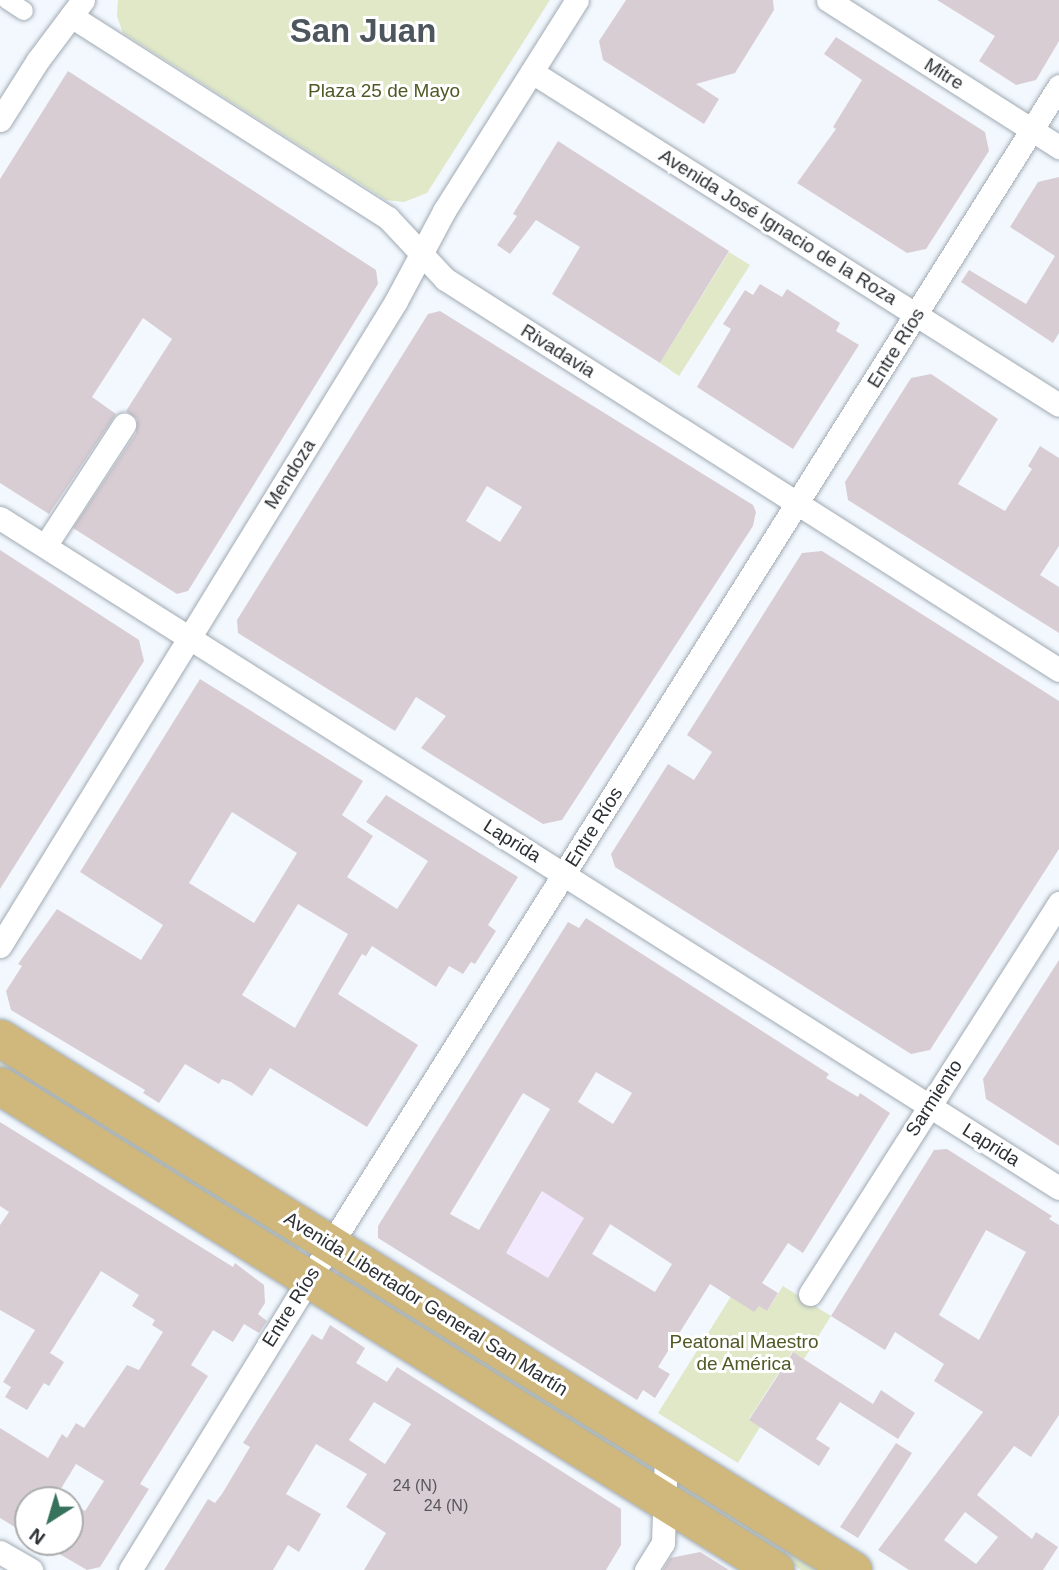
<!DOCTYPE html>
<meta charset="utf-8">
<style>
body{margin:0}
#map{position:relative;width:1059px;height:1570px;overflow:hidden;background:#f2f8fe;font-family:Arial,sans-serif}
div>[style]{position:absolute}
.education>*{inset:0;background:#f2e9fe}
.green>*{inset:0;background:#e0e8c8}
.building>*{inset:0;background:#d9cdd4}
.roads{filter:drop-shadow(0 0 2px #a1aab3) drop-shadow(0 0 2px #a1aab3)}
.pedestrian>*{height:18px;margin:-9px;padding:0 9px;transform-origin:9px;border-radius:9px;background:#fff}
.minor>*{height:23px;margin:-11.5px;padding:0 11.5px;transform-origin:11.5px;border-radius:11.5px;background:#fff}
.primary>*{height:37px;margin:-18.5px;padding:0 18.5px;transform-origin:18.5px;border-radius:18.5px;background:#d0b87d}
span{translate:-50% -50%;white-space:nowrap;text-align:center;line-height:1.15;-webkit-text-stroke:6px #fff;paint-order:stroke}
.number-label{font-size:16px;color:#57575b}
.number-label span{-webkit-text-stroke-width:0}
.street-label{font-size:19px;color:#2c3033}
.park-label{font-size:19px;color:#505926}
.town-label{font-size:33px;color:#4d565d;font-weight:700}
.north{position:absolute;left:14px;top:1486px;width:70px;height:70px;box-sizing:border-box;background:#fff;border:2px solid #abacad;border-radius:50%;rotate:217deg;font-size:19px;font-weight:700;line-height:28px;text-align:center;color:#2c3033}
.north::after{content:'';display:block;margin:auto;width:24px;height:32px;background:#37725d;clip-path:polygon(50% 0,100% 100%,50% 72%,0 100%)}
</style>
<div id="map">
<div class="education">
<i style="clip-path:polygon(640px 1176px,541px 1339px,478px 1300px,543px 1191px)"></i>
</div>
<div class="green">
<i style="clip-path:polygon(118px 0,550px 0,427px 193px,404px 202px,386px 200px,123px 33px,117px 16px)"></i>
<i style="clip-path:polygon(729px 252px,750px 265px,679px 376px,660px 363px)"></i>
<i style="clip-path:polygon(0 1053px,300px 1243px,299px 1247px,296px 1251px,0 1071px)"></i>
<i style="clip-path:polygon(339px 1270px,652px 1465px,651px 1469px,649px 1470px,336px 1277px)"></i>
<i style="clip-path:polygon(783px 1286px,831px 1316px,804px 1359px,792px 1352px,749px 1419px,760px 1427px,738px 1463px,658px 1413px,735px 1290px,767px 1311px)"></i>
<i style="clip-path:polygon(677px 1482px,830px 1570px,801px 1570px,675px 1492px)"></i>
</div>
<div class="building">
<i style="clip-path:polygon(626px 0,773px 0,774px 10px,735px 73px,696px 84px,719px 99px,704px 124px,603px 60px,599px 41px)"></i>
<i style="clip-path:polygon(937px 0,1059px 0,1059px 41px,1036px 80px,1016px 85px,979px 61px,995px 36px)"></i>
<i style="clip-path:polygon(836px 37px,985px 132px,989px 151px,926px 249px,907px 253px,797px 183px,836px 129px,833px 127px,862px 80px,824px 54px)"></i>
<i style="clip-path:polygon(68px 71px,376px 270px,378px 284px,188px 591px,177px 594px,73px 528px,136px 433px,137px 419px,126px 411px,172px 339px,143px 318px,92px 397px,116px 414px,49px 514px,0 483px,0 179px)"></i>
<i style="clip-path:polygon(558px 141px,729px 251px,660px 363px,552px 294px,580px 247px,536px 220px,510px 254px,497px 245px,517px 216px,513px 214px)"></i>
<i style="clip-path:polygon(1059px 177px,1059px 333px,1053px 343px,961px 282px,969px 270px,1026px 304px,1055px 256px,1010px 227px,1038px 182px)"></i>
<i style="clip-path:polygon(760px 284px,782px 297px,787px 289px,840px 323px,836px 331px,859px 345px,793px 449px,697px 387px,731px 329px,723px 324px,745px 290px,753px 295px)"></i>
<i style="clip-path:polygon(evenodd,440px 311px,753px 505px,756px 512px,753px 526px,562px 820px,543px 824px,421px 748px,446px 716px,416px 697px,395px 731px,238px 633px,237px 620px,428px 314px,440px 311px,487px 486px,522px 507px,500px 542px,466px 521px,487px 486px)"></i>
<i style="clip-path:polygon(931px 374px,998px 419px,958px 484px,1005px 511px,1032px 469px,1028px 466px,1040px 446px,1059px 458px,1059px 546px,1040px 575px,1059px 587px,1059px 633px,848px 500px,845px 482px,911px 378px)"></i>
<i style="clip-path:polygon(0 550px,139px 640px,144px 661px,0 889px)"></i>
<i style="clip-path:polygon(822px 551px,1059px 701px,1059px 849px,930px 1050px,911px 1054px,615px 867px,611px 854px,668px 764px,694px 780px,712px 752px,687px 735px,802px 553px)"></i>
<i style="clip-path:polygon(evenodd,200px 679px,363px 781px,342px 815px,373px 836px,347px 877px,397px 909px,428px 861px,366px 822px,386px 795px,518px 877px,488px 925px,496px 931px,475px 964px,471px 962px,463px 974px,449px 966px,436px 987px,372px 946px,366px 956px,362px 954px,338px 994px,418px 1045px,367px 1127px,270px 1068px,252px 1096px,231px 1082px,222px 1079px,219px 1084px,185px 1064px,159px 1103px,143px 1093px,145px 1090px,11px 1010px,6px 991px,22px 966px,18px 964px,57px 909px,141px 960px,163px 925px,80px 872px,200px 679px,232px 812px,297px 853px,254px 923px,189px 883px,232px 812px,200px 679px,298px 904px,348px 934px,295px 1028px,242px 995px,298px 904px)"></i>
<i style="clip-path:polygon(evenodd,586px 918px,829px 1074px,826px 1078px,858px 1097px,860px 1093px,890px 1113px,803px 1253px,788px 1243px,762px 1283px,778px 1293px,767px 1311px,759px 1306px,754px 1312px,710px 1284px,658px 1367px,670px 1374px,655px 1398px,643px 1390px,637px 1400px,378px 1238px,378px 1226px,568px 922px,579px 928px,586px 918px,596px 1072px,632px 1093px,613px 1124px,578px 1102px,596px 1072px,586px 918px,523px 1093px,550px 1109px,479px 1230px,450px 1214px,523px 1093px,586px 918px,542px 1191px,584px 1218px,548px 1278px,506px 1253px,542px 1191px,586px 918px,610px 1224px,672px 1264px,655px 1292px,592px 1254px,610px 1224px)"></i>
<i style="clip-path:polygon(1059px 960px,1059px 1146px,986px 1099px,983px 1079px)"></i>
<i style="clip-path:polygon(0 1122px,233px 1267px,235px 1263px,264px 1285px,265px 1303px,258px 1314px,267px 1321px,259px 1333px,244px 1324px,233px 1342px,213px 1330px,191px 1365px,208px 1376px,140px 1484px,149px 1489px,100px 1567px,87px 1570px,39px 1542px,70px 1542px,70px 1502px,85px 1511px,104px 1481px,76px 1464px,54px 1500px,28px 1500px,28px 1535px,0 1518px,0 1428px,48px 1458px,62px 1434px,67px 1438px,76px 1423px,84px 1428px,127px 1365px,139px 1370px,163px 1332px,152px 1325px,155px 1320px,132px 1306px,139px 1295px,101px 1271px,50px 1353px,64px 1362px,49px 1386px,44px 1383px,27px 1410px,5px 1397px,11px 1387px,3px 1382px,35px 1330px,0 1310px,0 1225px,9px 1212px,0 1206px)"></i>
<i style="clip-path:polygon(evenodd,947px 1149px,1052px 1216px,1049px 1219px,1059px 1225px,1059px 1415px,1031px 1457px,1014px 1446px,977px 1495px,1032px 1539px,1036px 1532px,1058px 1547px,1043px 1570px,909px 1570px,878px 1550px,983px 1412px,934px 1381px,944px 1364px,895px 1332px,885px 1350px,831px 1316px,934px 1150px,947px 1149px,986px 1230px,1026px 1252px,979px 1340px,939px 1315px,986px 1230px,947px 1149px,965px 1512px,998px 1537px,976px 1564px,944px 1540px,965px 1512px)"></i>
<i style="clip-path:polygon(evenodd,330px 1325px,365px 1348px,356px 1363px,387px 1382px,397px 1367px,621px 1509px,621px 1545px,606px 1570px,364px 1570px,386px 1533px,346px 1507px,367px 1474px,316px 1444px,286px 1494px,321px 1514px,299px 1552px,288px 1545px,273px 1570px,164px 1570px,208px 1499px,215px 1503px,222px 1494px,250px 1447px,243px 1443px,312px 1334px,322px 1340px,330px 1325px,374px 1402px,411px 1424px,385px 1464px,349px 1440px,374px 1402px)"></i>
<i style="clip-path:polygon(793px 1352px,873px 1404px,881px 1390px,915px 1413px,898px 1439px,840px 1402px,816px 1439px,830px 1448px,819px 1466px,749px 1420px)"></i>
<i style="clip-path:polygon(896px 1443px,912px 1453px,858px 1538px,840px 1527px)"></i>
<i style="clip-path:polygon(700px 1552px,729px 1570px,663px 1570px,670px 1558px)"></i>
</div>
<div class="roads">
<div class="pedestrian">
<i style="left:7px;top:0;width:20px;rotate:33deg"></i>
</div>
<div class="minor">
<i style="left:828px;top:0;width:274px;rotate:32.5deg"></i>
<i style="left:71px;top:16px;width:376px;rotate:32.5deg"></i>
<i style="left:388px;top:218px;width:83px;rotate:46.9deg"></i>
<i style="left:445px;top:279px;width:728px;rotate:32.49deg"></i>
<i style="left:532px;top:72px;width:623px;rotate:32.29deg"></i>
<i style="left:0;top:120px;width:71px;rotate:-57.7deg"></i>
<i style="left:38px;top:60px;width:75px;rotate:-53.1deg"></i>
<i style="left:0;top:518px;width:1253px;rotate:32.32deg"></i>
<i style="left:45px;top:546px;width:145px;rotate:-56.9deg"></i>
<i style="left:0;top:946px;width:757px;rotate:-58.45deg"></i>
<i style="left:396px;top:301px;width:102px;rotate:-61.9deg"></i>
<i style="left:444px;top:211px;width:249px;rotate:-57.8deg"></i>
<i style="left:810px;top:1294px;width:464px;rotate:-57.5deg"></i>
<i style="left:0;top:1552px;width:36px;rotate:30deg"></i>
<i style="left:130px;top:1570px;width:342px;rotate:-58.4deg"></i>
<i style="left:309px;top:1279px;width:1409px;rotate:-57.84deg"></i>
<i style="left:646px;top:1570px;width:32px;rotate:-58deg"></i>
<i style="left:663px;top:1543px;width:90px;rotate:-88.1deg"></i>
</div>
<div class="primary">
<i style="left:0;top:1038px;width:1005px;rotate:31.95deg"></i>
<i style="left:0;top:1086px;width:914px;rotate:31.99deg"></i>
</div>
</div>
<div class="number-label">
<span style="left:415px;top:1486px">24 (N)</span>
<span style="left:446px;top:1506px">24 (N)</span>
</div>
<div class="street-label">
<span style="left:944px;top:74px;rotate:32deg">Mitre</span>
<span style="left:778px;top:227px;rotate:32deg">Avenida José Ignacio de la Roza</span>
<span style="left:896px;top:348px;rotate:-58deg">Entre Ríos</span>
<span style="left:558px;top:351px;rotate:32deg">Rivadavia</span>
<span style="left:290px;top:474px;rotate:-58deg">Mendoza</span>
<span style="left:594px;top:827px;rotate:-58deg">Entre Ríos</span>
<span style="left:512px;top:841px;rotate:32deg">Laprida</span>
<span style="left:934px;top:1098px;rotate:-57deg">Sarmiento</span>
<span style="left:991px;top:1145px;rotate:32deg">Laprida</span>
<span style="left:426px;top:1304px;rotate:32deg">Avenida Libertador General San Martín</span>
<span style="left:291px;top:1307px;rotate:-58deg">Entre Ríos</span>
</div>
<div class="park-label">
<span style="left:384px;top:91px">Plaza 25 de Mayo</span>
<span style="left:744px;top:1353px">Peatonal Maestro<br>de América</span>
</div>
<div class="town-label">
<span style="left:363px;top:31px">San Juan</span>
</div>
<div class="north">N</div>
</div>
